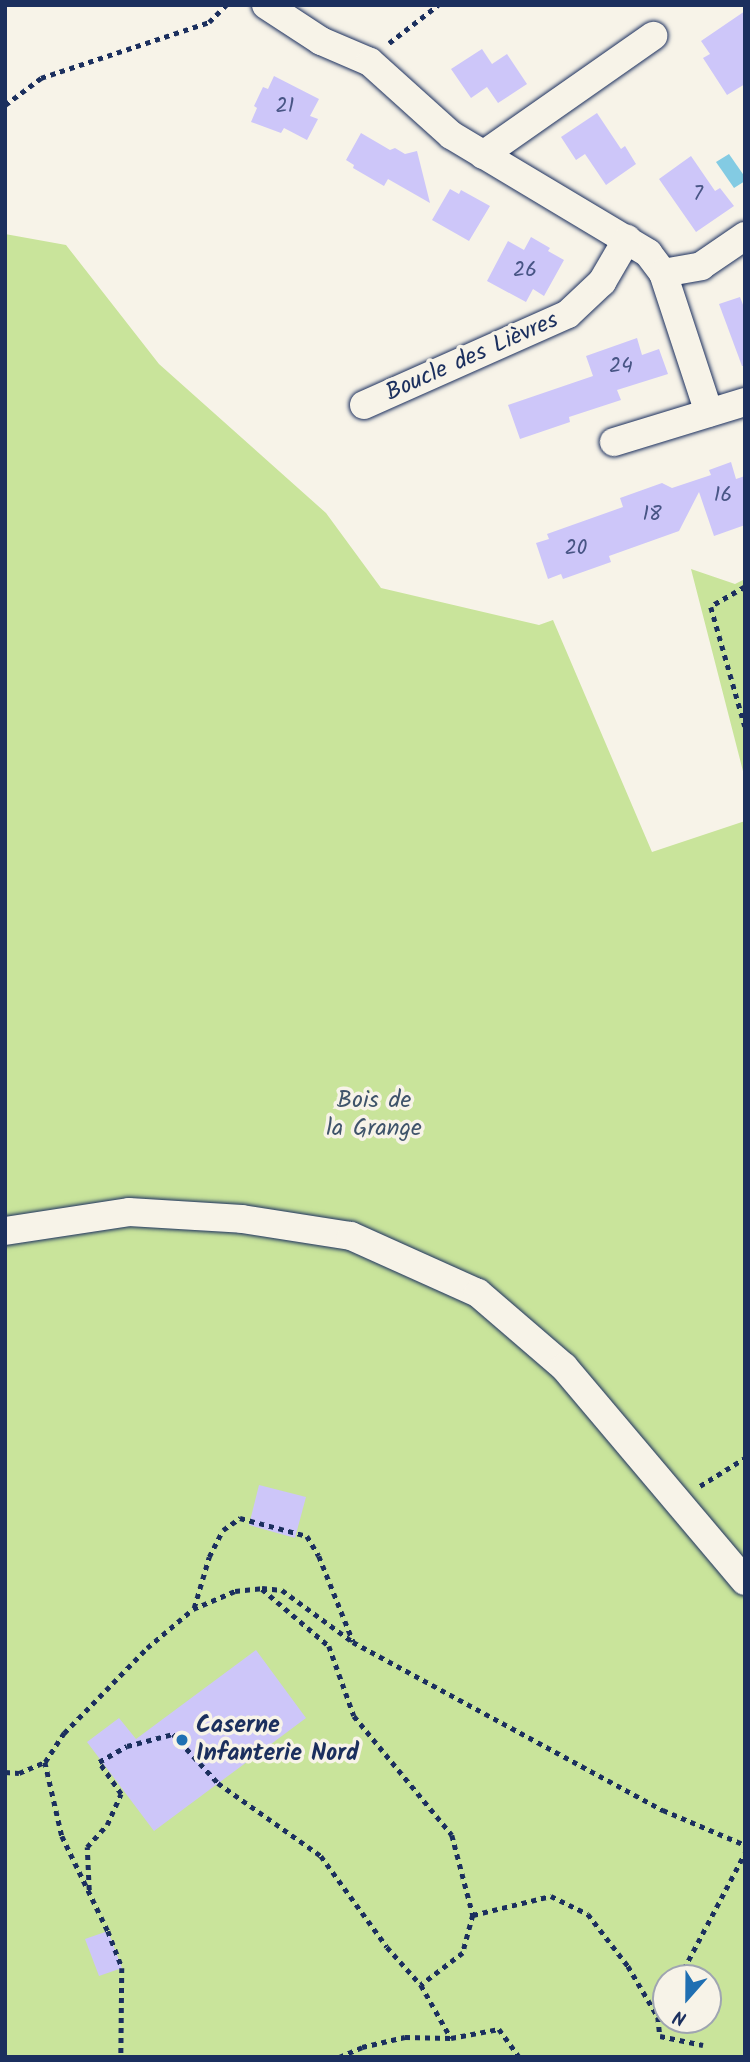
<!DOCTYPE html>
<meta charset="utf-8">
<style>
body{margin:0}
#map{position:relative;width:750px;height:2062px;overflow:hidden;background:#f7f3e8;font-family:Kalam,sans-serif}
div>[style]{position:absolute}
.green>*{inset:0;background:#c9e49b}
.water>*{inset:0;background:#83cbe3}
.building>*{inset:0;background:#cdc6f9}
.path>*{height:4.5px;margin-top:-2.25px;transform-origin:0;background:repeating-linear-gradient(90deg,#1b2f5e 0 5px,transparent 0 10px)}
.roads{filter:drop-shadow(0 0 2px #1b2f5e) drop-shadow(0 0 2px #1b2f5e)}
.minor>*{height:28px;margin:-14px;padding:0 14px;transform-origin:14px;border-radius:14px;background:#f7f3e8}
.dots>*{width:19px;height:19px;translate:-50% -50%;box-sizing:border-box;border:4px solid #f7f3e8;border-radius:50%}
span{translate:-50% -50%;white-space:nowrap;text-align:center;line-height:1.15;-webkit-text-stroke:7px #f7f3e8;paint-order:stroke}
.number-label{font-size:21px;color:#485585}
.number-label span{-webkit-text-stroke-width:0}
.street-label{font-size:24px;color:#1b2f5e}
.park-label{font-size:24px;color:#3e536a}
.poi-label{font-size:24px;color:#1b2f5e;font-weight:700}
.left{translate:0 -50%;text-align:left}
.frame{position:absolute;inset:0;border:7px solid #1b2f5e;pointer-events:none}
.north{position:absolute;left:652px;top:1964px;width:70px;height:70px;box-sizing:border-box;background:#f7f3e8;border:2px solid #9fa5b1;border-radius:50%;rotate:201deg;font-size:19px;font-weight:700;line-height:28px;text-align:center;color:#1b2f5e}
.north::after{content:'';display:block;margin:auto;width:24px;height:32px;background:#1f6fb2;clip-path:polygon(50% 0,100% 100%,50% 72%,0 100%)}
</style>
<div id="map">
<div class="green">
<i style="clip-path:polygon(evenodd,5px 234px,66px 245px,159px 364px,326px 513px,381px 588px,539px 625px,553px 620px,652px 852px,745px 821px,745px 2057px,5px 2057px,5px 234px,666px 1978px,708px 1978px,708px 2020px,666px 2020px,666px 1978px)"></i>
<i style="clip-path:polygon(691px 569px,735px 584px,745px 579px,745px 779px)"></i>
</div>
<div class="water">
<i style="clip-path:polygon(729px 154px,745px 177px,745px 181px,734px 188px,716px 162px)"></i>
</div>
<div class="building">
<i style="clip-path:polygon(745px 11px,745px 84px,727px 95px,703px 58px,710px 54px,701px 41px)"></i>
<i style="clip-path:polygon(482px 49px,492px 64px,507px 54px,527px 84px,498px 103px,487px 87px,471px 98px,451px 69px)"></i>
<i style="clip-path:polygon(274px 76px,319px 99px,310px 116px,318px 119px,307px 140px,284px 128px,281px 133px,251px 122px,257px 108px,254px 106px,263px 87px,268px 89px)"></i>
<i style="clip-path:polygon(597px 113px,621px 149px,625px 146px,636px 164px,606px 185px,585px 154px,576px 160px,561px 137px)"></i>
<i style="clip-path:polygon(361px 133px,390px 150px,395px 148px,405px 154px,417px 151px,430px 203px,388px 179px,384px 186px,353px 168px,354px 165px,346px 160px)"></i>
<i style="clip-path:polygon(691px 156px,715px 191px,720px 188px,734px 206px,696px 232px,659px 179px)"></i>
<i style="clip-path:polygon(450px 189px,459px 194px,461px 190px,490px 206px,469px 241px,432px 220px)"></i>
<i style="clip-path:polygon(531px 237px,550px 248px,548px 251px,564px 260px,544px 296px,533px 289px,526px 302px,487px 281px,508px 241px,524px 250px)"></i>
<i style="clip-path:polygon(740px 297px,745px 310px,745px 366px,742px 366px,719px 304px)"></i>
<i style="clip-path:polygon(637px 338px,642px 355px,659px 349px,668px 374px,617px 390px,621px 400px,569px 417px,570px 422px,520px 439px,508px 405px,593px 376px,586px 356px)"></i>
<i style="clip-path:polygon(731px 462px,736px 479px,745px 476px,745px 525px,714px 536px,699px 492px,679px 531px,609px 556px,611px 562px,563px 579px,561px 574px,548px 579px,536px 543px,549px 539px,547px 534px,623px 507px,620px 498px,662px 483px,672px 488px,711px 475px,709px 470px)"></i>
<i style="clip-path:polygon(259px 1485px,306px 1497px,295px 1538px,249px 1525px)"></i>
<i style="clip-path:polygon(256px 1650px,306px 1718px,154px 1831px,87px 1742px,119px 1718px,136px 1739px)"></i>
<i style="clip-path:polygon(108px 1931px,122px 1968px,99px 1976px,85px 1939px)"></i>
</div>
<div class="path">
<i style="left:389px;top:43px;width:62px;rotate:-37.8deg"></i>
<i style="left:5px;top:105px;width:45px;rotate:-36.9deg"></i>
<i style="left:41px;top:78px;width:177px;rotate:-18.4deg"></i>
<i style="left:209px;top:22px;width:24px;rotate:-45deg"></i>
<i style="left:745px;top:587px;width:39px;rotate:150deg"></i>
<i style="left:711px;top:607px;width:124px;rotate:74.1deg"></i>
<i style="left:700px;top:1486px;width:53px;rotate:-31.9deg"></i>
<i style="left:262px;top:1589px;width:88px;rotate:40.4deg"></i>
<i style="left:329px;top:1646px;width:74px;rotate:70.3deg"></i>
<i style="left:354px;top:1716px;width:154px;rotate:50.5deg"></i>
<i style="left:452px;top:1835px;width:83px;rotate:75.3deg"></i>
<i style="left:473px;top:1915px;width:39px;rotate:105deg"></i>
<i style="left:463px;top:1953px;width:53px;rotate:142.7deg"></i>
<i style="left:194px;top:1608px;width:53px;rotate:-73.6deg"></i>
<i style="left:209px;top:1557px;width:30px;rotate:-63deg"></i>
<i style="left:223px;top:1530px;width:21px;rotate:-35deg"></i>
<i style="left:240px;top:1518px;width:69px;rotate:15deg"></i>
<i style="left:307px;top:1536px;width:23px;rotate:59deg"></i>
<i style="left:319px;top:1556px;width:92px;rotate:68.2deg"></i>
<i style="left:45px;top:1762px;width:76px;rotate:77.1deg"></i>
<i style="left:62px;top:1836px;width:106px;rotate:64.2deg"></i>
<i style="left:108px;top:1931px;width:40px;rotate:69deg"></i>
<i style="left:122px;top:1968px;width:89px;rotate:90.6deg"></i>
<i style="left:5px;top:1772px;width:14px;rotate:4deg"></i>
<i style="left:19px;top:1773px;width:28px;rotate:-23deg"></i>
<i style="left:45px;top:1762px;width:35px;rotate:-57deg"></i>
<i style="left:64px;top:1733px;width:119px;rotate:-45.7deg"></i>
<i style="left:147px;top:1648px;width:60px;rotate:-40.3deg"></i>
<i style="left:193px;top:1609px;width:46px;rotate:-23.2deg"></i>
<i style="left:235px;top:1591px;width:27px;rotate:-6deg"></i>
<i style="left:262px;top:1588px;width:20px;rotate:6deg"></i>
<i style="left:282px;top:1590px;width:88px;rotate:36.2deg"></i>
<i style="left:353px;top:1642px;width:353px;rotate:28.5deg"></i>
<i style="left:663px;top:1810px;width:89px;rotate:23.1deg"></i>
<i style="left:89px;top:1890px;width:43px;rotate:-92.7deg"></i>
<i style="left:87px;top:1847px;width:30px;rotate:-48deg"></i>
<i style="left:107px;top:1825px;width:34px;rotate:-66deg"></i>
<i style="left:121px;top:1794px;width:39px;rotate:-125deg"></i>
<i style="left:99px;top:1762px;width:32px;rotate:-30deg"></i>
<i style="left:127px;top:1746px;width:48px;rotate:-14.6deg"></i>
<i style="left:173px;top:1734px;width:67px;rotate:47.4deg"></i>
<i style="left:218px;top:1783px;width:126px;rotate:35.3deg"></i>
<i style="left:321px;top:1856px;width:112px;rotate:54deg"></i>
<i style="left:387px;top:1947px;width:51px;rotate:48.2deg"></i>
<i style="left:421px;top:1985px;width:61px;rotate:60.5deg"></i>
<i style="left:473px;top:1915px;width:80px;rotate:-13.7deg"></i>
<i style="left:551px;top:1896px;width:41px;rotate:25.9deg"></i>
<i style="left:588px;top:1914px;width:66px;rotate:52.4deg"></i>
<i style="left:628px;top:1966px;width:59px;rotate:59.5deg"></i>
<i style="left:658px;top:2017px;width:19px;rotate:84deg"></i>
<i style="left:660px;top:2036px;width:44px;rotate:11.8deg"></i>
<i style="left:679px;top:1978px;width:141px;rotate:-62.2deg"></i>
<i style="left:658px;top:2017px;width:16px;rotate:-60deg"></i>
<i style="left:339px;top:2057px;width:25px;rotate:-23deg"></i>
<i style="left:362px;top:2047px;width:44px;rotate:-13.1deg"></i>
<i style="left:405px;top:2037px;width:46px;rotate:1.2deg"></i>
<i style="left:451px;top:2038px;width:49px;rotate:-10.6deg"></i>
<i style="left:499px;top:2029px;width:34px;rotate:54deg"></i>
</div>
<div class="roads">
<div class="minor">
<i style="left:266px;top:5px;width:66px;rotate:33.2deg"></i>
<i style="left:321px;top:41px;width:53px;rotate:23.2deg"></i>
<i style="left:370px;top:62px;width:109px;rotate:42deg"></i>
<i style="left:451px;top:135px;width:230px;rotate:30.9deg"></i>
<i style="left:648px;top:253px;width:25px;rotate:53deg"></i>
<i style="left:663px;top:273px;width:147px;rotate:71.8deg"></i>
<i style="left:483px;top:155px;width:208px;rotate:-35deg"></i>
<i style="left:663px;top:273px;width:39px;rotate:-10deg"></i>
<i style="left:701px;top:266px;width:53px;rotate:-34.3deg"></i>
<i style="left:364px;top:405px;width:223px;rotate:-24deg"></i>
<i style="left:568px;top:314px;width:47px;rotate:-43.3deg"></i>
<i style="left:602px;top:282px;width:50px;rotate:-59.8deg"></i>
<i style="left:614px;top:442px;width:137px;rotate:-17deg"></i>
<i style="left:5px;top:1231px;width:125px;rotate:-8.7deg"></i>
<i style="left:129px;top:1212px;width:113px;rotate:3.5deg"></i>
<i style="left:242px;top:1219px;width:110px;rotate:8.9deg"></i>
<i style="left:351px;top:1236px;width:139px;rotate:24.2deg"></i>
<i style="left:478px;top:1293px;width:113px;rotate:40.7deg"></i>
<i style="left:564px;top:1367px;width:280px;rotate:49.8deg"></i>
</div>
</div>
<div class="dots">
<i style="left:182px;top:1740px;background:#1f6fb2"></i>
</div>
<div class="number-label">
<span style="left:285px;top:107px">21</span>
<span style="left:698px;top:195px">7</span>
<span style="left:525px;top:271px">26</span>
<span style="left:621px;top:367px">24</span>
<span style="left:723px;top:496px">16</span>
<span style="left:652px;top:515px">18</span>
<span style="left:576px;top:549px">20</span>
</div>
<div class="street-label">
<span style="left:472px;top:357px;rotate:-24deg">Boucle des Lièvres</span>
</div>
<div class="park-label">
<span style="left:374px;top:1115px">Bois de<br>la Grange</span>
</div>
<div class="poi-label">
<span class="left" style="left:196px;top:1740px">Caserne<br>Infanterie Nord</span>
</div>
<div class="frame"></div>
<div class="north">N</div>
</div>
